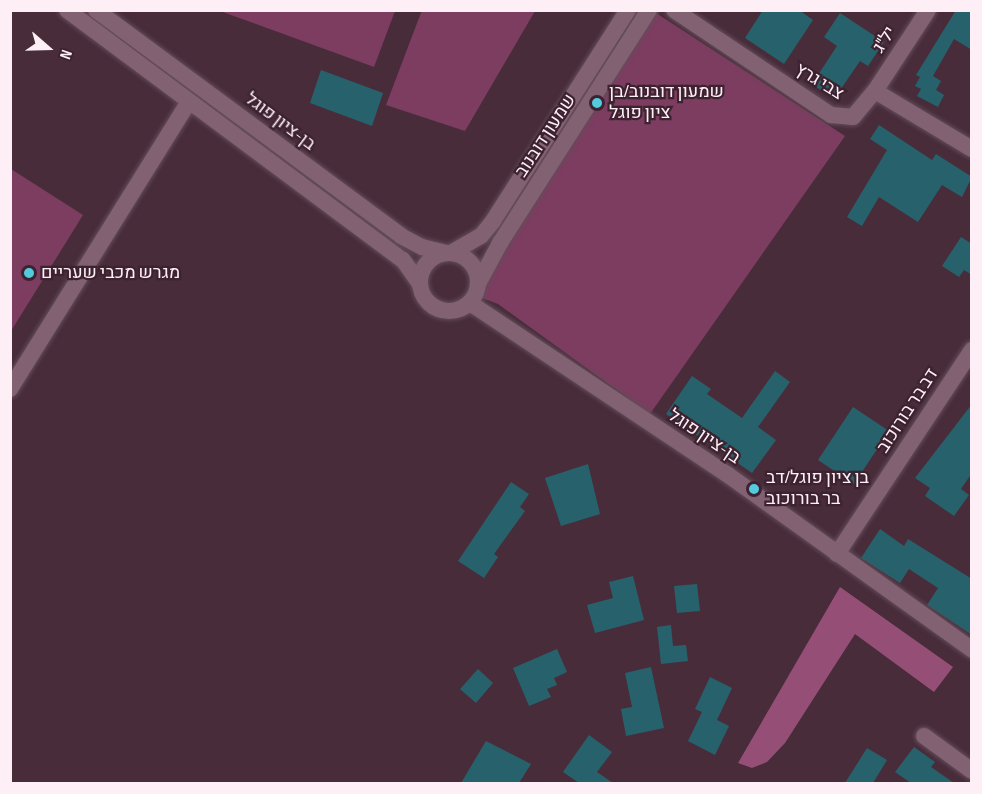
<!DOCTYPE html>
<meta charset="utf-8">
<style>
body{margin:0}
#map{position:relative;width:982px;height:794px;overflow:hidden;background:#482c3a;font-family:"Sofia Sans Condensed",Heebo,sans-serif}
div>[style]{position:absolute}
.green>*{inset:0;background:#7d3d61}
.forest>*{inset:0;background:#954f76}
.building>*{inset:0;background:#27626c}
.roads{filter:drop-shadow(0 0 2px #634c59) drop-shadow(0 0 2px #634c59)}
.minor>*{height:16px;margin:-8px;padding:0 8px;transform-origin:8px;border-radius:8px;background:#826172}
.tertiary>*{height:16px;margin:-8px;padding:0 8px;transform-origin:8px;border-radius:8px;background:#826172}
.tertiary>.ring{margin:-8px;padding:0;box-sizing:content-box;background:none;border:16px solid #826172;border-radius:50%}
.dots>*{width:16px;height:16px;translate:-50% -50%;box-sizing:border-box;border:3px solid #3d2230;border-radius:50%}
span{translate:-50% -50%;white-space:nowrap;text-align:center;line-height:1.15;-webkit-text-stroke:4.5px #3d2230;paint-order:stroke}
.street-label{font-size:18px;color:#feeff6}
.poi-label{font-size:18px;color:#feeff6}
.left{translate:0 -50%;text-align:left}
.frame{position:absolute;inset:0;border:12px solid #feeff6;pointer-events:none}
.north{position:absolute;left:18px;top:18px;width:60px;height:60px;-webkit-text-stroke:4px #3d2230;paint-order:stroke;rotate:110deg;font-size:16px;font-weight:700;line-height:24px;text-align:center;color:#feeff6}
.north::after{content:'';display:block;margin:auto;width:21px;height:27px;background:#feeff6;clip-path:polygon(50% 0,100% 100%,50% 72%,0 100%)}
</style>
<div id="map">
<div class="green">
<i style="clip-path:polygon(422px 10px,535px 11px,465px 131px,386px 105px)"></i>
<i style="clip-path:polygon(220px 11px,395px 11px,374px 67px)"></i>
<i style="clip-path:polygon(656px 13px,845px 136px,650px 414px,498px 304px,482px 298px,482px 279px)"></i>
<i style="clip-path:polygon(11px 169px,83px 215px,11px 331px)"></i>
</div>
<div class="forest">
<i style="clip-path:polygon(840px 587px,953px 667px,934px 692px,855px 634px,785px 743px,767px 762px,752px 768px,738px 763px)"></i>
</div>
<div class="building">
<i style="clip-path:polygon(763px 10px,799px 10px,813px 20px,784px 64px,745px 38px)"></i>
<i style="clip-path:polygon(956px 10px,972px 10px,972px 50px,954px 39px,933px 76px,941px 81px,936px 90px,944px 95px,938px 107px,917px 96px,921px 89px,915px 86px,920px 77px,916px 75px)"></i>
<i style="clip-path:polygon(840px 13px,884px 42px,868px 66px,860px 61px,834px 99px,812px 84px,837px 46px,824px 37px)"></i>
<i style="clip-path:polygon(321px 70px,383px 93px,372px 126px,310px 103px)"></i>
<i style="clip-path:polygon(879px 125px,932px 160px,936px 154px,972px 177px,962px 197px,942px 185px,918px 222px,879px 197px,862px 226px,847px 217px,887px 150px,870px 139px)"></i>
<i style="clip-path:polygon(961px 237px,972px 244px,972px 275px,964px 270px,959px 277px,942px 266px)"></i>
<i style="clip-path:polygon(775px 371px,790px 382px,758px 427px,776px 440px,752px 473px,666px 414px,692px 376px,711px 389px,707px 394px,742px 418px)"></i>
<i style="clip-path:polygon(972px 404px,972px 473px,961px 489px,969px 495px,954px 516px,925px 496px,930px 488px,915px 478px)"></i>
<i style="clip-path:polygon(853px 407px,889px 431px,854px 484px,818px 460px)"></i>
<i style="clip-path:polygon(588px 464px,600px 514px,561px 526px,545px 478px)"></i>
<i style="clip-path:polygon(511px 482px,529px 494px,520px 507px,525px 511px,494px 554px,498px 557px,484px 578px,458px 561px)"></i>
<i style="clip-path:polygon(880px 529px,904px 546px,908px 539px,972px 579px,972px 635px,927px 605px,938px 588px,909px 569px,900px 583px,861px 558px)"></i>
<i style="clip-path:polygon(633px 576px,644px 620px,595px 633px,587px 605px,613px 598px,609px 582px)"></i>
<i style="clip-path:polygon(697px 584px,700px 611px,677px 613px,674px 586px)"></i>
<i style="clip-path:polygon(671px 625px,673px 646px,686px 645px,688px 661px,661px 664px,657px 627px)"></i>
<i style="clip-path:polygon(557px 649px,567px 672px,554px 678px,557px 685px,547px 689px,551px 697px,529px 706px,513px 668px)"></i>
<i style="clip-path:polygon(651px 667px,664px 728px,626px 736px,621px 709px,632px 707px,625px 673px)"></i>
<i style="clip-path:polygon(478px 669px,493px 683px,476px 703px,460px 689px)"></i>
<i style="clip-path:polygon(710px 677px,732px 688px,717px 720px,729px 726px,715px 755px,688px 741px,702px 712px,695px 709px)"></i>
<i style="clip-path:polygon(589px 735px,612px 752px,597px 772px,613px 783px,579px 783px,563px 772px)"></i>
<i style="clip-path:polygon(486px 741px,531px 764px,519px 783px,461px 783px)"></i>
<i style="clip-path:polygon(914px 747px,935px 762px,931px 767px,954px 783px,911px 783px,895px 772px)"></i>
<i style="clip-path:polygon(867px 748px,887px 760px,873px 783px,845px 783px)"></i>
</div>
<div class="roads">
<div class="minor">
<i style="left:674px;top:10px;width:189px;rotate:33.8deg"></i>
<i style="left:831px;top:115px;width:22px;rotate:5deg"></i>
<i style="left:853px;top:117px;width:34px;rotate:-50deg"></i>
<i style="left:875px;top:91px;width:113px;rotate:30.9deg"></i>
<i style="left:875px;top:91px;width:97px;rotate:-56.8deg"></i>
<i style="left:837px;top:554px;width:245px;rotate:-56.5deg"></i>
<i style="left:924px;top:736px;width:59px;rotate:36.1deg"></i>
</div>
<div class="tertiary">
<i style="left:67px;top:10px;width:419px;rotate:36.7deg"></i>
<i style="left:403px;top:260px;width:29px;rotate:55deg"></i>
<i style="left:96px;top:10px;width:380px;rotate:36.5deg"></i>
<i style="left:401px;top:236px;width:24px;rotate:28deg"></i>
<i style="left:422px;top:247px;width:25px;rotate:14deg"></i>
<i class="ring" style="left:420px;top:253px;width:42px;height:42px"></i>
<i style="left:451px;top:253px;width:34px;rotate:-30deg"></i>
<i style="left:481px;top:236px;width:19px;rotate:-51deg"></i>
<i style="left:493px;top:221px;width:250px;rotate:-57.4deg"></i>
<i style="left:478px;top:284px;width:47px;rotate:-61.8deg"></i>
<i style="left:500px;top:243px;width:277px;rotate:-57.4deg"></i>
<i style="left:470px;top:303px;width:310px;rotate:33.7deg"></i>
<i style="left:728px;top:475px;width:300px;rotate:35.6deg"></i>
<i style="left:10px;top:389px;width:339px;rotate:-58.1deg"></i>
</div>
</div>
<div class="dots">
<i style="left:597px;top:103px;background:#54cade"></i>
<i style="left:29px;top:273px;background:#54cade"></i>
<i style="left:754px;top:489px;background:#54cade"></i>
</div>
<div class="street-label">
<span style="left:885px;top:40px;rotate:-57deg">יל"ג</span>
<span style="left:819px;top:82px;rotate:32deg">צבי גרץ</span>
<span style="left:280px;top:122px;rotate:37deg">בן-ציון פוגל</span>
<span style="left:546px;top:136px;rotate:-57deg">שמעון דובנוב</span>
<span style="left:908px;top:411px;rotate:-57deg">דב בר בורוכוב</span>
<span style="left:704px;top:437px;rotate:34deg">בן-ציון פוגל</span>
</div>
<div class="poi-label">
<span class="left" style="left:609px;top:103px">שמעון דובנוב/בן<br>ציון פוגל</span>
<span class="left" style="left:41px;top:273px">מגרש מכבי שעריים</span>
<span class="left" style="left:766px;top:489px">בן ציון פוגל/דב<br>בר בורוכוב</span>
</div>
<div class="frame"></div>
<div class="north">N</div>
</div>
